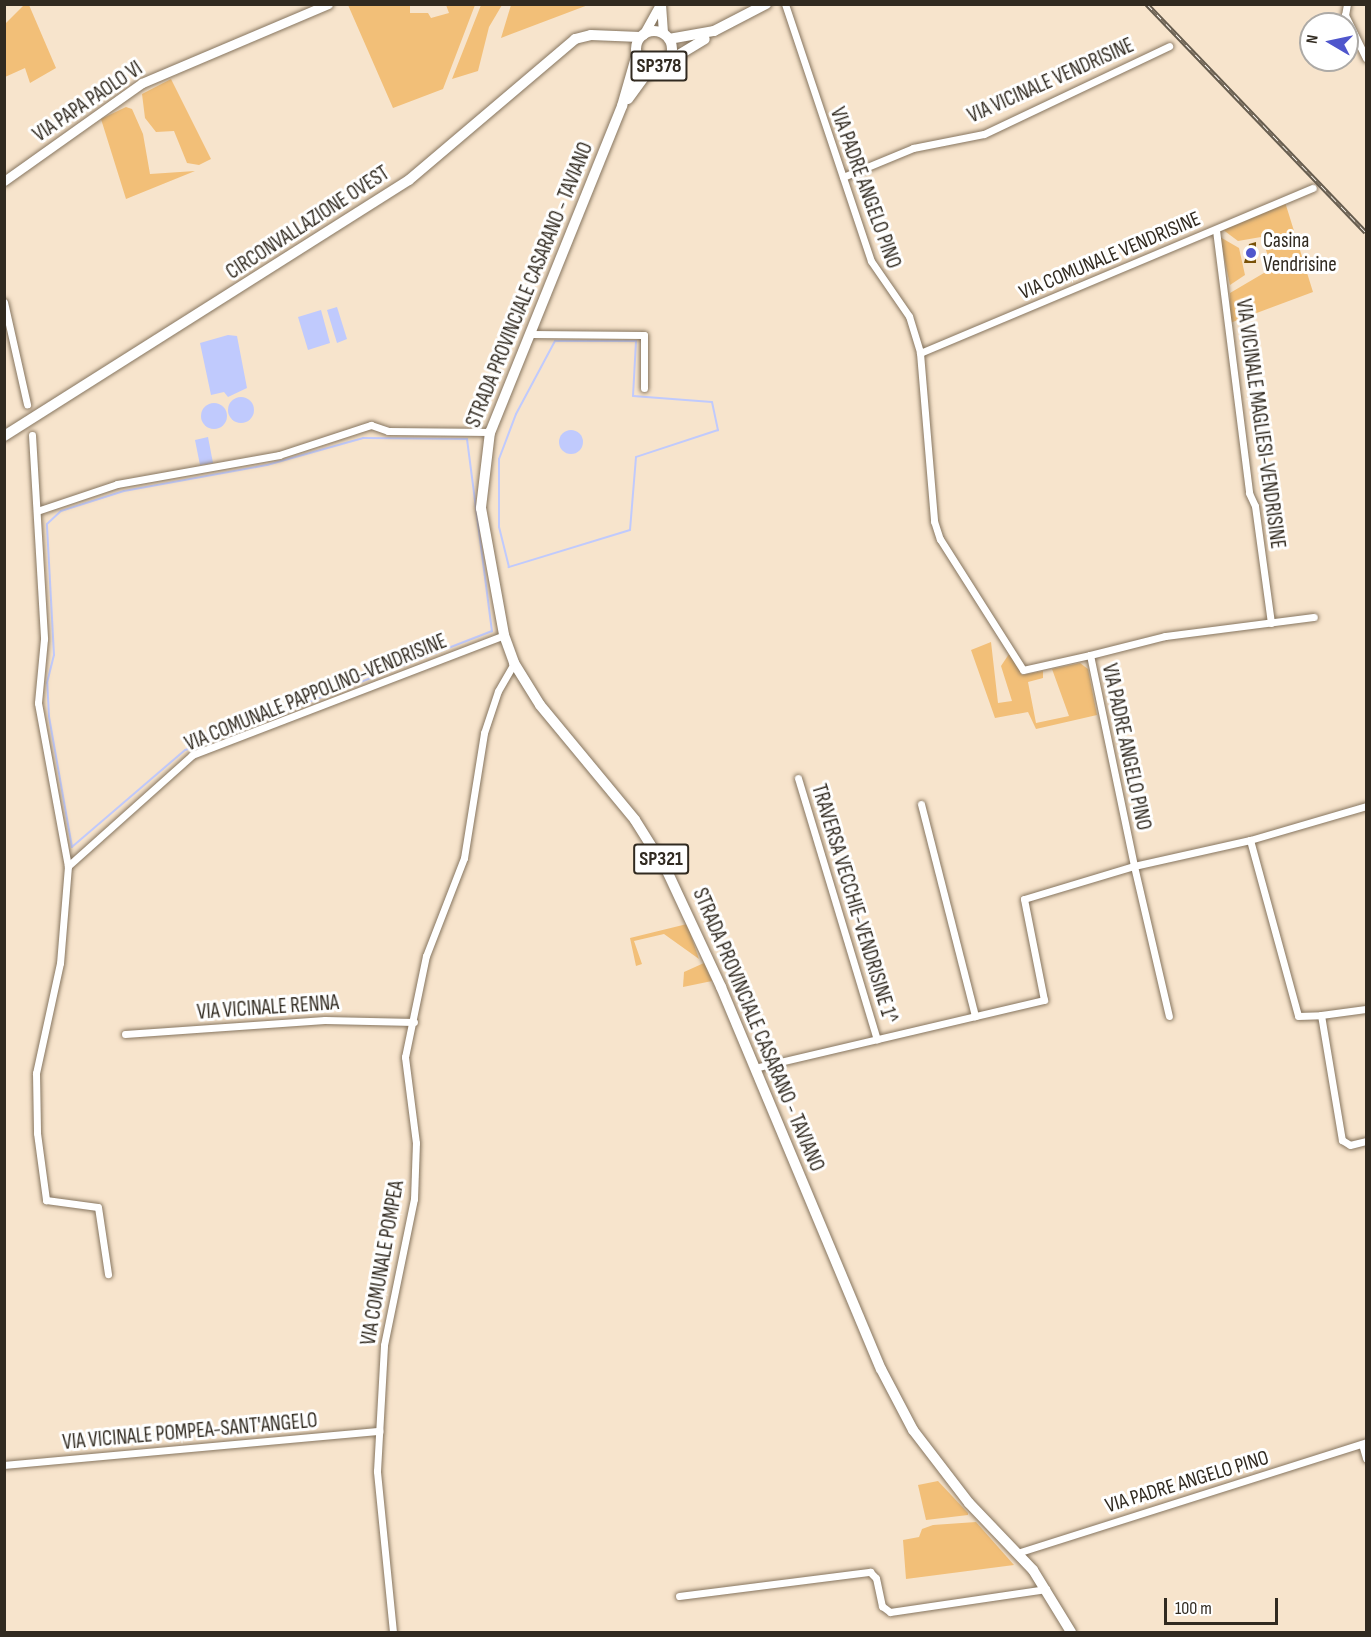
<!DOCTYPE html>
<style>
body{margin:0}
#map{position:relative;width:1371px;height:1637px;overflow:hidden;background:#f7e4cc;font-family:"Sofia Sans Condensed",sans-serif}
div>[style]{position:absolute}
.green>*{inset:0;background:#f2bf78}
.water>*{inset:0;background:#c0cafd}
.round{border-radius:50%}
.stream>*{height:2px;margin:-1px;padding:0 1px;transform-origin:1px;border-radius:1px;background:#c0cafd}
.building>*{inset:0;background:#795107}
.roads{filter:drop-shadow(0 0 2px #86755f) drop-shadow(0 0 2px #86755f)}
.minor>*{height:7px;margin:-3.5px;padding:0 3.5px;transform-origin:3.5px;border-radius:3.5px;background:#fff}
.tertiary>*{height:9px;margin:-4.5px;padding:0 4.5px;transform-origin:4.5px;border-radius:4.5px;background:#fff}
.primary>*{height:10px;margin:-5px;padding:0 5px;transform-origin:5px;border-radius:5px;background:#fff}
.primary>.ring{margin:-5px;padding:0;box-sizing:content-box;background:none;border:10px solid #fff;border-radius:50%}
.rail>*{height:4.5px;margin-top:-2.25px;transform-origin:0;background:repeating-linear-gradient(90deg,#fff 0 7px,#675d4f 0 14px);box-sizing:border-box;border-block:2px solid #675d4f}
.dots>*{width:16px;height:16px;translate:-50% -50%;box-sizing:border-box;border:3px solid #fff;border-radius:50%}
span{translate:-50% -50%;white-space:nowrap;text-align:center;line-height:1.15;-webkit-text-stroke:6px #fff;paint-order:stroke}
.shield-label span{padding:2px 4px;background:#fff;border:2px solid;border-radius:4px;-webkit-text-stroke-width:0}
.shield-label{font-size:20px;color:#312a20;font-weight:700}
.street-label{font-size:21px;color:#312a20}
.poi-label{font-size:21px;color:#312a20}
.left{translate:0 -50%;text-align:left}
.frame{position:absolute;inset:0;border:6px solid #312a20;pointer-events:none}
.north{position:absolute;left:1299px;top:12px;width:60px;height:60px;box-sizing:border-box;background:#fff;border:2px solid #adaaa6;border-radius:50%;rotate:279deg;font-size:16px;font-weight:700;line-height:24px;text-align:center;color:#312a20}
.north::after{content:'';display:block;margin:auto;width:21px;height:27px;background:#4f56cc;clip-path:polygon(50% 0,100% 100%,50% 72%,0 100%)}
.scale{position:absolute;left:1164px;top:1598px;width:114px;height:27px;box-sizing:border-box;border:3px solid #312a20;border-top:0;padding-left:8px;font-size:18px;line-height:21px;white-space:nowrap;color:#312a20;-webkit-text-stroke:4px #fff;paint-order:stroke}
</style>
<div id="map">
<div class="green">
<i style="clip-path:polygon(24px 5px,29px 5px,56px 68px,30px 83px,25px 68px,5px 77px,5px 24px)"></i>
<i style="clip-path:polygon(348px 5px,410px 5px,410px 13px,428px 13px,431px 18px,449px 13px,446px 5px,475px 5px,443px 89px,393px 108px)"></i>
<i style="clip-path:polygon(481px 5px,502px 5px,489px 27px,478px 71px,452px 79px)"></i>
<i style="clip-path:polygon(511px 5px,511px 4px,588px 5px,501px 38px)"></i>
<i style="clip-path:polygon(171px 79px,211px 159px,199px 165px,187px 163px,174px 131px,156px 132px,145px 118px,142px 94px)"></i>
<i style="clip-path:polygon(126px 107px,132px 109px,143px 134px,150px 174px,195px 171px,126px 199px,101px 119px)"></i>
<i style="clip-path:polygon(1285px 202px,1313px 292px,1230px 323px,1230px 293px,1269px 270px,1279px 272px,1282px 264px,1270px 261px,1261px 237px,1238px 241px,1222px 229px)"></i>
<i style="clip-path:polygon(1220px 237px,1239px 248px,1245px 275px,1230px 285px)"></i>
<i style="clip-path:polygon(991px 642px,998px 703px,1012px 701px,1001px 666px,1009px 654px,1022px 675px,1043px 671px,1043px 678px,1028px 682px,1036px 723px,1069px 716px,1052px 669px,1080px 663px,1088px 669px,1097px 715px,1036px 729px,1028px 712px,995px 718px,971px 650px)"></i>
<i style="clip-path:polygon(687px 924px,699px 959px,664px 934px,634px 941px,642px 964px,636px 966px,630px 938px)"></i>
<i style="clip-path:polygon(704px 963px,712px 981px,683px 987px,684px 972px)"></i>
<i style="clip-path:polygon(938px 1481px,968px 1513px,968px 1515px,926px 1520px,918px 1485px)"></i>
<i style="clip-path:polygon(976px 1522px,1014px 1565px,906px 1579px,903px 1540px,919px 1537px,922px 1529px,933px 1525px)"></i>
</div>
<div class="water">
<i style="clip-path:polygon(337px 307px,347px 339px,337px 343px,327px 310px)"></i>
<i style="clip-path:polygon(321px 310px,330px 343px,308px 350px,298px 317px)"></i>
<i style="clip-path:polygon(228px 335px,237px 336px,247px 388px,228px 397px,224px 392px,211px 395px,200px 343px)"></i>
<i class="round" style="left:228px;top:397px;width:26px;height:26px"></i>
<i class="round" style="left:201px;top:403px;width:26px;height:26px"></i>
<i class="round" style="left:559px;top:430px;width:24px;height:24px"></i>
<i style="clip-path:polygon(208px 437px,213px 463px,200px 465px,195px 440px)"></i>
</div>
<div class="stream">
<i style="left:555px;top:341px;width:81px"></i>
<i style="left:636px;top:341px;width:55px;rotate:93.1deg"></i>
<i style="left:633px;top:396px;width:79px;rotate:4.3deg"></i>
<i style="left:712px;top:402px;width:29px;rotate:78deg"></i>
<i style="left:718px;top:430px;width:86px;rotate:161.8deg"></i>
<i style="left:636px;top:457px;width:73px;rotate:94.7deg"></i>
<i style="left:630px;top:530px;width:127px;rotate:163deg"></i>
<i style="left:509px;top:567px;width:41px;rotate:-104deg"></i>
<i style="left:499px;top:527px;width:68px;rotate:-90deg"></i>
<i style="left:499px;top:459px;width:48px;rotate:-69.3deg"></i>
<i style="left:516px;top:414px;width:83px;rotate:-61.9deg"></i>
<i style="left:363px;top:438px;width:104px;rotate:0.6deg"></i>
<i style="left:467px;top:439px;width:194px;rotate:82.6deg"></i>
<i style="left:492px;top:631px;width:329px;rotate:158.8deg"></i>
<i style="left:185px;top:750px;width:149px;rotate:139.4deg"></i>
<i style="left:72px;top:847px;width:133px;rotate:-100deg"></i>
<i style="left:49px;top:716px;width:33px;rotate:-93deg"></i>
<i style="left:47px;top:683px;width:29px;rotate:-76deg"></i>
<i style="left:54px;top:655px;width:131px;rotate:-93.1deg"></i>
<i style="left:47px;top:524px;width:19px;rotate:-43deg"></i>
<i style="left:61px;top:511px;width:66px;rotate:-17.6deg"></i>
<i style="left:124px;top:491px;width:145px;rotate:-10.3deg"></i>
<i style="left:267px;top:465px;width:100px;rotate:-15.7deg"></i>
</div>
<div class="building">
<i style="clip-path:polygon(1256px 242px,1256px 263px,1244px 263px,1249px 244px)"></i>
</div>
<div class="roads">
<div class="minor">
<i style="left:785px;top:4px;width:271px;rotate:71.5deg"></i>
<i style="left:871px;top:261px;width:67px;rotate:55.4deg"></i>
<i style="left:909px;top:316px;width:39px;rotate:73deg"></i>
<i style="left:920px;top:353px;width:169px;rotate:85.2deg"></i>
<i style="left:934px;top:521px;width:19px;rotate:72deg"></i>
<i style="left:940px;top:539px;width:155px;rotate:57.6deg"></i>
<i style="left:1023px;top:670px;width:69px;rotate:-12.6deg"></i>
<i style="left:1090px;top:655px;width:216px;rotate:78.2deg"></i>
<i style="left:1134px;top:866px;width:119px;rotate:-12.6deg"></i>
<i style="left:1250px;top:840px;width:182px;rotate:74.7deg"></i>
<i style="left:1298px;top:1016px;width:23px;rotate:-2deg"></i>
<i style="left:1321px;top:1015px;width:127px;rotate:80.5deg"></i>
<i style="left:1342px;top:1140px;width:9px;rotate:32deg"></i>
<i style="left:1350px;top:1145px;width:16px;rotate:-14deg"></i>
<i style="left:1347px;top:4px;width:11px;rotate:100deg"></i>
<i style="left:1345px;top:15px;width:48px;rotate:64deg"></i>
<i style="left:843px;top:177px;width:76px;rotate:-22.5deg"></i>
<i style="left:913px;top:148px;width:72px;rotate:-11.2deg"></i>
<i style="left:984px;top:134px;width:205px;rotate:-25.4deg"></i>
<i style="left:1216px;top:230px;width:265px;rotate:82.8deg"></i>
<i style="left:1249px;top:493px;width:14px;rotate:65deg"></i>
<i style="left:1255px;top:506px;width:118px;rotate:82.2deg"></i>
<i style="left:4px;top:302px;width:105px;rotate:77.3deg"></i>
<i style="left:531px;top:334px;width:113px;rotate:0.5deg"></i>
<i style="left:644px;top:335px;width:53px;rotate:90deg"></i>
<i style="left:920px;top:353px;width:426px;rotate:-22.8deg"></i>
<i style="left:32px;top:435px;width:204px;rotate:86.6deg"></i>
<i style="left:44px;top:639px;width:64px;rotate:95.4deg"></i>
<i style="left:38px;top:703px;width:166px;rotate:79.6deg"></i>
<i style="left:68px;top:866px;width:97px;rotate:94.7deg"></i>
<i style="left:60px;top:963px;width:113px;rotate:102.3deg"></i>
<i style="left:36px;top:1073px;width:60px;rotate:89deg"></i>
<i style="left:37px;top:1133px;width:68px;rotate:82.3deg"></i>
<i style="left:46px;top:1200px;width:52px;rotate:7.7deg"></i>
<i style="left:98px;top:1207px;width:68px;rotate:81.5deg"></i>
<i style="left:37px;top:511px;width:84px;rotate:-18.6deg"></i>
<i style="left:117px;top:484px;width:165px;rotate:-10.1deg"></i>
<i style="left:279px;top:455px;width:97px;rotate:-18.1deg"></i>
<i style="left:371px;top:425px;width:18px;rotate:19deg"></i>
<i style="left:388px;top:431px;width:102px;rotate:0.6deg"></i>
<i style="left:1090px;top:655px;width:77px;rotate:-14.2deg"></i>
<i style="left:1165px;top:636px;width:150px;rotate:-7.3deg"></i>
<i style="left:798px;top:778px;width:273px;rotate:73.2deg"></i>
<i style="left:921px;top:804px;width:219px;rotate:75.7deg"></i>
<i style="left:1250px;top:840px;width:121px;rotate:-16.3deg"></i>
<i style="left:68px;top:866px;width:166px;rotate:-41.8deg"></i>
<i style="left:192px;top:755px;width:334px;rotate:-21deg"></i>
<i style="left:1321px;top:1015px;width:45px;rotate:-7.6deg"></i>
<i style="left:125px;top:1034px;width:200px;rotate:-4deg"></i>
<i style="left:325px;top:1020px;width:89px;rotate:1.3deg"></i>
<i style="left:754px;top:1068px;width:298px;rotate:-13.2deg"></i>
<i style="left:1044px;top:1000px;width:103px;rotate:-101.2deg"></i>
<i style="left:1024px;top:899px;width:115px;rotate:-16.7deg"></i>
<i style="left:1134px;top:866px;width:154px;rotate:76.9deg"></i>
<i style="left:1362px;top:1444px;width:15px;rotate:74deg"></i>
<i style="left:4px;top:1465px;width:377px;rotate:-5.2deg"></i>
<i style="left:1017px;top:1553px;width:366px;rotate:-17.6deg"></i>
<i style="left:679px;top:1596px;width:193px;rotate:-7.2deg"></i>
<i style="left:870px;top:1572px;width:8px;rotate:45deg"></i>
<i style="left:876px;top:1578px;width:29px;rotate:78deg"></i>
<i style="left:882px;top:1606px;width:10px;rotate:37deg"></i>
<i style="left:890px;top:1612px;width:158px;rotate:-8.4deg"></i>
<i style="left:393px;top:1632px;width:162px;rotate:-95.7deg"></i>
<i style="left:377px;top:1471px;width:126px;rotate:-86.8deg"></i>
<i style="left:384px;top:1345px;width:149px;rotate:-78.4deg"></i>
<i style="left:414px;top:1199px;width:56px;rotate:-88deg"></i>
<i style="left:416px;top:1143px;width:87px;rotate:-97.3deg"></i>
<i style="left:405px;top:1057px;width:103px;rotate:-78.3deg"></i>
<i style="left:426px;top:956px;width:105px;rotate:-68.8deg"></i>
<i style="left:464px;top:858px;width:127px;rotate:-80.9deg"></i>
<i style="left:484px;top:733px;width:44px;rotate:-71.6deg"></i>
<i style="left:498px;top:691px;width:32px;rotate:-60deg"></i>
</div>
<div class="tertiary">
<i style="left:661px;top:4px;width:29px;rotate:86deg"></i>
<i style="left:643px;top:35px;width:35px;rotate:-61deg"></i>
<i style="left:4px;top:181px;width:169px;rotate:-35.4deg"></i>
<i style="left:142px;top:83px;width:202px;rotate:-23deg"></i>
</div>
<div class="primary">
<i class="ring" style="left:636px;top:31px;width:26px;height:26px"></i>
<i style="left:669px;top:39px;width:46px;rotate:-10.1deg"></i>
<i style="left:714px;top:31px;width:59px;rotate:-27.4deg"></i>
<i style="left:637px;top:54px;width:54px;rotate:106.1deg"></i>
<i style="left:622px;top:106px;width:352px;rotate:112deg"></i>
<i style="left:490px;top:432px;width:77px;rotate:96.8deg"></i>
<i style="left:481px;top:508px;width:129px;rotate:79.7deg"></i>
<i style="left:504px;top:635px;width:30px;rotate:70deg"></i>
<i style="left:514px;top:663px;width:49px;rotate:58.2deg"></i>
<i style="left:540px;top:705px;width:149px;rotate:50.4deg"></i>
<i style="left:635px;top:820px;width:60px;rotate:57.9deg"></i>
<i style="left:667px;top:871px;width:128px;rotate:65deg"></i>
<i style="left:721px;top:987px;width:414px;rotate:67.3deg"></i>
<i style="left:881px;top:1369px;width:69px;rotate:62.3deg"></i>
<i style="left:913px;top:1430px;width:92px;rotate:52.5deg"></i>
<i style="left:969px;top:1503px;width:93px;rotate:46.3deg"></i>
<i style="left:1033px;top:1570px;width:73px;rotate:58.5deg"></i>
<i style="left:667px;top:62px;width:44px;rotate:-31.2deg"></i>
<i style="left:628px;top:99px;width:26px;rotate:-54deg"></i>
<i style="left:643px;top:78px;width:21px;rotate:-35deg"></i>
<i style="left:4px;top:436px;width:479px;rotate:-32.3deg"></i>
<i style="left:409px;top:180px;width:218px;rotate:-40.3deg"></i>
<i style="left:575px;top:39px;width:16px;rotate:-14deg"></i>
<i style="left:591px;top:35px;width:49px;rotate:2.3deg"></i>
</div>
</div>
<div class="rail">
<i style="left:1147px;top:4px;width:316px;rotate:46.2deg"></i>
</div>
<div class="dots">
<i style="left:1251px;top:253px;background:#4f56cc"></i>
</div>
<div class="shield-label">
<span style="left:659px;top:66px">SP378</span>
<span style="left:661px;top:859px">SP321</span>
</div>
<div class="street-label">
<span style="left:1051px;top:81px;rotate:-24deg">VIA VICINALE VENDRISINE</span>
<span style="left:88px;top:102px;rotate:-34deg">VIA PAPA PAOLO VI</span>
<span style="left:865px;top:188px;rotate:70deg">VIA PADRE ANGELO PINO</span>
<span style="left:308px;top:223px;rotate:-33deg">CIRCONVALLAZIONE OVEST</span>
<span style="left:1110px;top:256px;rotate:-23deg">VIA COMUNALE VENDRISINE</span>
<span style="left:530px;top:285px;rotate:-68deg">STRADA PROVINCIALE CASARANO - TAVIANO</span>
<span style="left:1260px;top:424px;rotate:82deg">VIA VICINALE MAGLIESI-VENDRISINE</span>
<span style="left:316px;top:693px;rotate:-22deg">VIA COMUNALE PAPPOLINO-VENDRISINE</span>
<span style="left:1126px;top:747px;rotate:78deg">VIA PADRE ANGELO PINO</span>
<span style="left:854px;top:904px;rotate:73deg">TRAVERSA VECCHIE-VENDRISINE 1^</span>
<span style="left:268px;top:1008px;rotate:-4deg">VIA VICINALE RENNA</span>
<span style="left:758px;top:1030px;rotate:67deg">STRADA PROVINCIALE CASARANO - TAVIANO</span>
<span style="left:383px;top:1263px;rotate:-80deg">VIA COMUNALE POMPEA</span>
<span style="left:190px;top:1432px;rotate:-5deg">VIA VICINALE POMPEA-SANT'ANGELO</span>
<span style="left:1187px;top:1482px;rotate:-17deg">VIA PADRE ANGELO PINO</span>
</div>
<div class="poi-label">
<span class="left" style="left:1263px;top:253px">Casina<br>Vendrisine</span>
</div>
<div class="frame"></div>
<div class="north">N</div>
<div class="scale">100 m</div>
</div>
